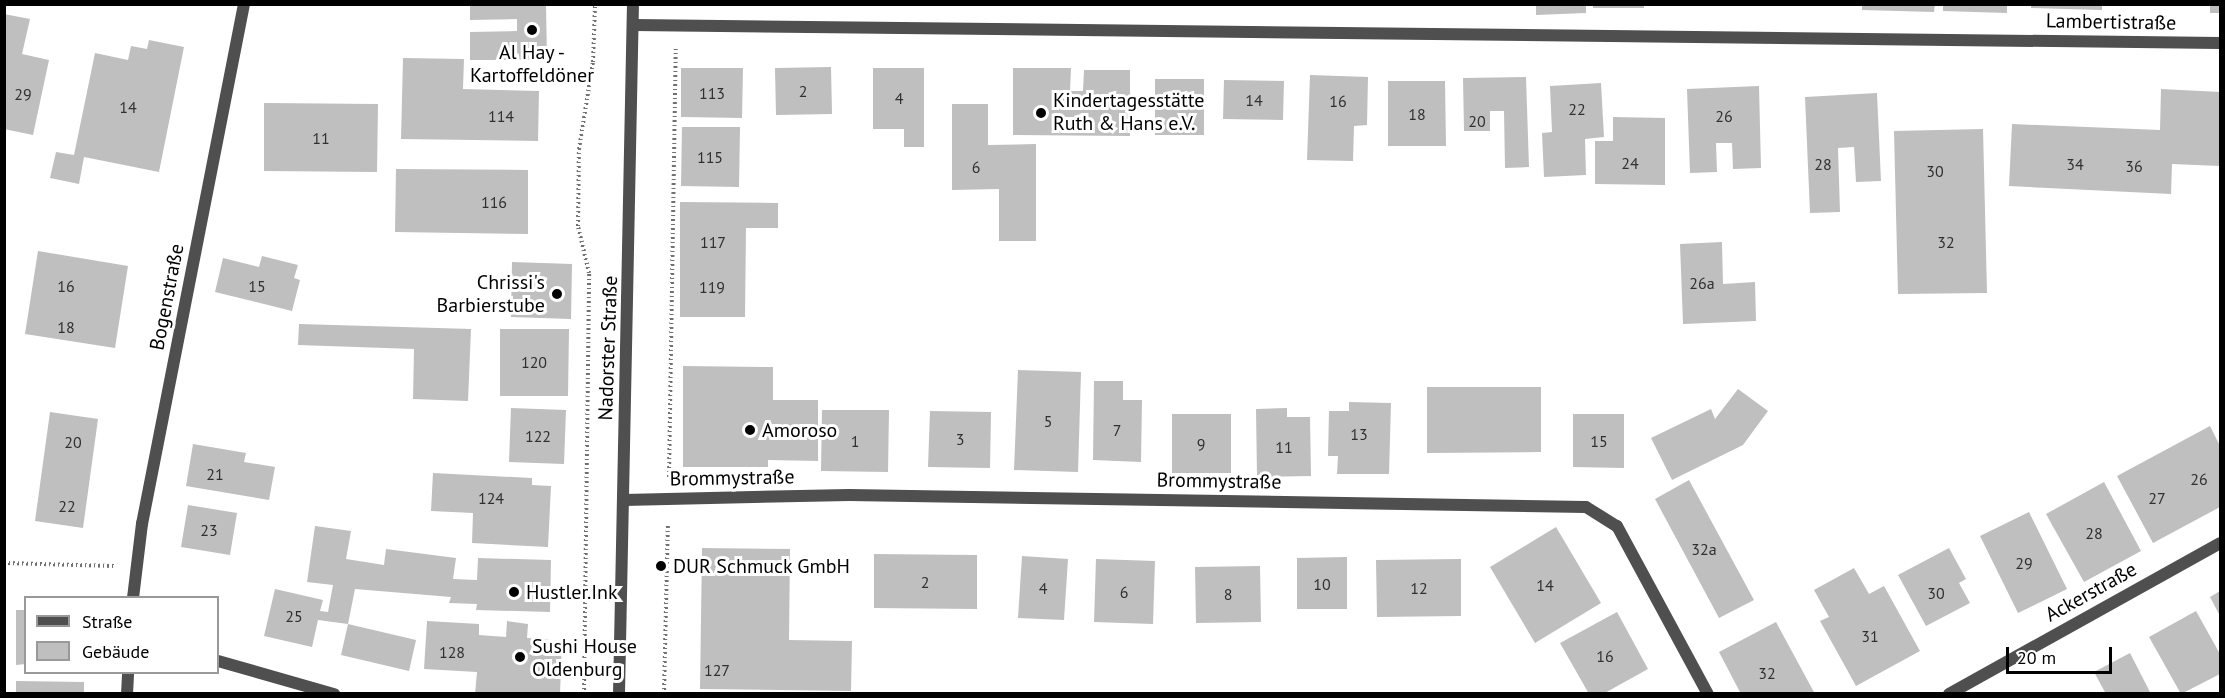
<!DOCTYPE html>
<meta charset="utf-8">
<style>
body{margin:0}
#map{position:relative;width:2225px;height:698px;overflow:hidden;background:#fff;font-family:"PT Sans",sans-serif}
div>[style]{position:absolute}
.building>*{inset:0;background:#bfbfbf}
.path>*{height:4px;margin-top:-2px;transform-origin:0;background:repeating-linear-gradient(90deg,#717171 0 1.5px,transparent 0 4.5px)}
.minor>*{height:12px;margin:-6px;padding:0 6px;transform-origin:6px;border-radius:6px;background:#4f4f4f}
.tertiary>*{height:12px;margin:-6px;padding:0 6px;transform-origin:6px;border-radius:6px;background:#4f4f4f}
.dots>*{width:16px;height:16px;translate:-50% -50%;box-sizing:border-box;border:3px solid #fff;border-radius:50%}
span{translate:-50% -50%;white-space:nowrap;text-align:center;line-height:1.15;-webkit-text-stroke:6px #fff;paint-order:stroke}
.number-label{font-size:16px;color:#303030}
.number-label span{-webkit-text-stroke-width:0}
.street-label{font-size:20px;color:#000}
.poi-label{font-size:20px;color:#000}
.left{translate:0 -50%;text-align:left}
.right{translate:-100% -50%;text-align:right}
.frame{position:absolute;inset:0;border:6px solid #000;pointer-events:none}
.legend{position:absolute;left:24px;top:596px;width:195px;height:78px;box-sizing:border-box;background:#fff;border:2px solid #999;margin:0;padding:8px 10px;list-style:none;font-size:18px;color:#000}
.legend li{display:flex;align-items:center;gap:12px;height:30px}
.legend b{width:30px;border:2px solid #999}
.scale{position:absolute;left:2006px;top:647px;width:106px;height:27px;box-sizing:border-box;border:3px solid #000;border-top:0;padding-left:8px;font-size:18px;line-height:21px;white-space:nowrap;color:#000;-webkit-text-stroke:4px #fff;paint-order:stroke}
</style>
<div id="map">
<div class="building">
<i style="clip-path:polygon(470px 4px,546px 4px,547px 60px,470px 60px,470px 32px,517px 31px,517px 19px,470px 20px)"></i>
<i style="clip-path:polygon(1536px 4px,1586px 4px,1586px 13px,1536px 15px)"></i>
<i style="clip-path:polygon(1593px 4px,1644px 4px,1644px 8px,1593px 8px)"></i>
<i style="clip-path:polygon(1862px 4px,1935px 4px,1934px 12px,1862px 10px)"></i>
<i style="clip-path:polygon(1943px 4px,2007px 4px,2007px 13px,1943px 11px)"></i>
<i style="clip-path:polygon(2031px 4px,2102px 4px,2102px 10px,2031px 8px)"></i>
<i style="clip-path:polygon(2210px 4px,2220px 4px,2220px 13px,2210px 13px)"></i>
<i style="clip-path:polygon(4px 14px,30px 19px,22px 54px,49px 60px,33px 135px,4px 129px)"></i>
<i style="clip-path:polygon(149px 40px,184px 47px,159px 172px,84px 157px,79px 184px,50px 178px,56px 152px,74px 155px,95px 53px,128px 60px,131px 46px,147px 49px)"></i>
<i style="clip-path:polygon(403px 58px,464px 59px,463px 89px,539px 91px,538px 141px,401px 139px)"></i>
<i style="clip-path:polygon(831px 67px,832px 114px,776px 115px,775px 68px)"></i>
<i style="clip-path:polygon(681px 68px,743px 68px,742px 118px,681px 117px)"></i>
<i style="clip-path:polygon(873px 68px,924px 68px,924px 147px,904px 147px,904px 129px,873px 129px)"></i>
<i style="clip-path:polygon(1013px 68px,1071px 68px,1070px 91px,1083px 91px,1084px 70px,1130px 70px,1130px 136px,1013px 135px)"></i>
<i style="clip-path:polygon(1310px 75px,1368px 77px,1367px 125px,1354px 126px,1353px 161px,1307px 160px)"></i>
<i style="clip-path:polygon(1526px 77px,1529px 167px,1505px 168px,1504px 111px,1490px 111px,1490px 131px,1464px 131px,1463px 78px)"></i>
<i style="clip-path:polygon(1155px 79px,1204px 79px,1204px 135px,1155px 135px)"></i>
<i style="clip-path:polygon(1224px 80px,1284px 81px,1283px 120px,1223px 119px)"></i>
<i style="clip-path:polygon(1388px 81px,1445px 81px,1446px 146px,1388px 146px)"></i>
<i style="clip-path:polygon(1601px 83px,1604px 137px,1585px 139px,1586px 175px,1544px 177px,1542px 133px,1552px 132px,1550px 86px)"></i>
<i style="clip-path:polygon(1759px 86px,1761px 168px,1733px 169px,1732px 143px,1716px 143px,1717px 172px,1690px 173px,1687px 89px)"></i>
<i style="clip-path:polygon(2161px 89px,2220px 92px,2220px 166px,2172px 164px,2171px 194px,2009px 186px,2012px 124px,2160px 130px)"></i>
<i style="clip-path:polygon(1877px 93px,1881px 181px,1856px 182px,1854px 147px,1838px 148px,1840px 212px,1810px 213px,1805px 97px)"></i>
<i style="clip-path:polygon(264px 103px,378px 104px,377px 172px,264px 171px)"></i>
<i style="clip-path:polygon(952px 104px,988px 104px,988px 145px,1036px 144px,1036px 241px,999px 241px,999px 189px,952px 190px)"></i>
<i style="clip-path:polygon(1613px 117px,1665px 118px,1665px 185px,1595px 184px,1595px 141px,1613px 141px)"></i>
<i style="clip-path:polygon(682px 127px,740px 127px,739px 187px,681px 186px)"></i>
<i style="clip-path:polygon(1983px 129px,1987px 293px,1898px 294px,1894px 131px)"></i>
<i style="clip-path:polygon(396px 169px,528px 170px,528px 234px,395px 232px)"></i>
<i style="clip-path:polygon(680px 202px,778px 203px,778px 228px,746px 228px,745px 317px,680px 317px)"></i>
<i style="clip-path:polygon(1722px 242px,1723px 284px,1755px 282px,1756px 321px,1683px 324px,1680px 244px)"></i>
<i style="clip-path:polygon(38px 251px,128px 266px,115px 348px,25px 334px)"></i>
<i style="clip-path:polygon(262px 256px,298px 265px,294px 278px,300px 280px,292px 311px,215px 292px,223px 258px,259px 267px)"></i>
<i style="clip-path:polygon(512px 262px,572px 264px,571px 319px,511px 317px)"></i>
<i style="clip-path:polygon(299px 324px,471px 329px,468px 401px,413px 399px,414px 349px,298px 345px)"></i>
<i style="clip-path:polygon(500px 329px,569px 329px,568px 396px,500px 396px)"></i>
<i style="clip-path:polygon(683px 366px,773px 367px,773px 400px,818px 400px,818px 461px,768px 460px,768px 467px,683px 467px)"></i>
<i style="clip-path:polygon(1018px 370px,1081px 372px,1078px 472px,1014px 470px)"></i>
<i style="clip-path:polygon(1094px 381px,1123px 381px,1123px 400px,1142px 400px,1141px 462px,1093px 460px)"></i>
<i style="clip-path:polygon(1427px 387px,1541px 387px,1541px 452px,1427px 453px)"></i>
<i style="clip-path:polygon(1738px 389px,1768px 411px,1743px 445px,1672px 480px,1651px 438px,1711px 409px,1715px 419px)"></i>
<i style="clip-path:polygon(1349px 402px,1391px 403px,1389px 474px,1337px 474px,1338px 456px,1328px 456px,1329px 411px,1349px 411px)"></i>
<i style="clip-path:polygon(511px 408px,566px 410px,564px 464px,509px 462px)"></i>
<i style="clip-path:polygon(1287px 408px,1287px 417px,1310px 417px,1311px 476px,1257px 477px,1256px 409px)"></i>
<i style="clip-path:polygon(822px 410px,889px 410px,888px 472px,821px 471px)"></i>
<i style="clip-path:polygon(930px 411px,991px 412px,990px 468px,928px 467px)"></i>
<i style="clip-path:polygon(50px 412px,98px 419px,83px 528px,35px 521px)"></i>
<i style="clip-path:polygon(1172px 414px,1231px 414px,1231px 473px,1172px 473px)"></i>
<i style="clip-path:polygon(1573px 414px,1624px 414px,1624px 468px,1573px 467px)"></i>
<i style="clip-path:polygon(2210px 426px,2220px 446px,2220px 507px,2153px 543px,2117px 476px)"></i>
<i style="clip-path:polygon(193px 444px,246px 453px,244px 462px,275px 467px,269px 500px,186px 486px)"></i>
<i style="clip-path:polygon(433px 473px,532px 478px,532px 485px,551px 486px,548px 547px,472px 543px,473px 513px,431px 511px)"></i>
<i style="clip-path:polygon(1689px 480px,1754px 600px,1719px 618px,1655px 499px)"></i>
<i style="clip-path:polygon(2104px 482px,2141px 551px,2084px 582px,2046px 514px)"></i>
<i style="clip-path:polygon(188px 505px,237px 513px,230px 555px,181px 547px)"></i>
<i style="clip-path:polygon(2029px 512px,2067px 589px,2018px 613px,1980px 536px)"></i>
<i style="clip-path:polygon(315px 526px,351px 531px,346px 559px,384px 565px,386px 549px,456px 558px,453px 579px,477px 580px,478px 558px,551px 560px,550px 612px,476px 610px,477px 604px,449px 603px,451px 597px,355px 589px,348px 624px,318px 620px,312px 647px,264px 636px,275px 589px,323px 600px,320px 611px,328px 612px,333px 585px,307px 582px)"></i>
<i style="clip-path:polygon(1556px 527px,1601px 603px,1535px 643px,1490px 567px)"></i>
<i style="clip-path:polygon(702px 548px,790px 549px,789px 640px,852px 641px,851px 691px,700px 689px)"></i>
<i style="clip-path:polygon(1949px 548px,1966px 579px,1959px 583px,1970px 603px,1926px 626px,1898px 575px)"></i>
<i style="clip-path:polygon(874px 554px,977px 555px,977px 609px,874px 608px)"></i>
<i style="clip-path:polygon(1022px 556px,1068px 559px,1064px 620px,1018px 618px)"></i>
<i style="clip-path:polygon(1347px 557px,1347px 609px,1297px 609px,1297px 558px)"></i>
<i style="clip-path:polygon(1096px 559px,1155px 561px,1153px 624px,1094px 622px)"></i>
<i style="clip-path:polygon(1461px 559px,1461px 616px,1377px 617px,1376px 560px)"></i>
<i style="clip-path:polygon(1260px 566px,1261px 622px,1196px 623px,1195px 567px)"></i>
<i style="clip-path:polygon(1854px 568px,1869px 594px,1884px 586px,1920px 651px,1856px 686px,1820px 621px,1829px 617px,1814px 590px)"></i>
<i style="clip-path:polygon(2220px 591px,2220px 616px,2210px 597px)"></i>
<i style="clip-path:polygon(16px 610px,26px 610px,26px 664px,16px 665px)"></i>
<i style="clip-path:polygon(2196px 611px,2220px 654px,2220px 674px,2181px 694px,2149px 637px)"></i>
<i style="clip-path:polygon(1617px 612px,1648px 669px,1603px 694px,1589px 694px,1560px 643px)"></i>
<i style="clip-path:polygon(427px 621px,479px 624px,479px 635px,506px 637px,507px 621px,528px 624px,527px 638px,562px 641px,560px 694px,475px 694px,477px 672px,424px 669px)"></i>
<i style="clip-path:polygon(1776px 622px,1815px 694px,1741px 694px,1719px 652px)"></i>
<i style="clip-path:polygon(348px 624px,416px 640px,409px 671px,341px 655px)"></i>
<i style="clip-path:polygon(2130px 653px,2151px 694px,2106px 694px,2094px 672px)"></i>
<i style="clip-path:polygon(16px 681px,84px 682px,84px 694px,16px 694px)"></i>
</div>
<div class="path">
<i style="left:669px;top:477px;width:428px;rotate:-89.1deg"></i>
<i style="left:4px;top:563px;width:110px;rotate:1.6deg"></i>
<i style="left:584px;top:694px;width:421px;rotate:-89.3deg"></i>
<i style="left:589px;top:273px;width:48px;rotate:-103.2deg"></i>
<i style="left:578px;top:226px;width:77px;rotate:-89.3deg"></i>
<i style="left:579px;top:149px;width:88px;rotate:-80.9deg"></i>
<i style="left:593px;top:62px;width:58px;rotate:-88deg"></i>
<i style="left:664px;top:694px;width:171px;rotate:-88.7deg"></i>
</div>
<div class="minor">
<i style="left:634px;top:25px;width:1586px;rotate:0.65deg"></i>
<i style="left:624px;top:500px;width:225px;rotate:-1.3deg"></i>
<i style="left:849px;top:495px;width:737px;rotate:0.93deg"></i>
<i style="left:1586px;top:507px;width:36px;rotate:32deg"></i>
<i style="left:1617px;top:526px;width:191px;rotate:61.6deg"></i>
<i style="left:133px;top:598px;width:75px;rotate:-83.1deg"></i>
<i style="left:142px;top:524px;width:530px;rotate:-78.9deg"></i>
<i style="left:218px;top:661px;width:121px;rotate:15.9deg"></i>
<i style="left:127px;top:694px;width:22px;rotate:-87deg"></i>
<i style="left:1949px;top:694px;width:310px;rotate:-29.1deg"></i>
</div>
<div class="tertiary">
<i style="left:619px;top:694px;width:690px;rotate:-88.84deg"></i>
</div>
<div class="dots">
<i style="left:532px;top:30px;background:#000"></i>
<i style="left:1041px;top:113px;background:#000"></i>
<i style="left:557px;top:294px;background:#000"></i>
<i style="left:750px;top:430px;background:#000"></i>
<i style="left:661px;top:566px;background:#000"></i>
<i style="left:514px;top:592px;background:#000"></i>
<i style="left:520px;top:657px;background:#000"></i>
</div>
<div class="number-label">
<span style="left:803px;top:91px">2</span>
<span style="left:712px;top:93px">113</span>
<span style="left:23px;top:94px">29</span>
<span style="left:899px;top:98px">4</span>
<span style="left:1254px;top:100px">14</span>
<span style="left:1338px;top:101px">16</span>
<span style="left:128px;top:107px">14</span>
<span style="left:1577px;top:109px">22</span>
<span style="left:1417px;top:114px">18</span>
<span style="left:501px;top:116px">114</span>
<span style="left:1724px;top:116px">26</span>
<span style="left:1477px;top:121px">20</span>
<span style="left:321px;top:138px">11</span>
<span style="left:710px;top:157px">115</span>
<span style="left:1630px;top:163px">24</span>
<span style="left:1823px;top:164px">28</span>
<span style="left:2075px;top:164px">34</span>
<span style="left:2134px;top:166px">36</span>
<span style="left:976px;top:167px">6</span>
<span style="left:1935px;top:171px">30</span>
<span style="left:494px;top:202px">116</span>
<span style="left:713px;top:242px">117</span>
<span style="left:1946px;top:242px">32</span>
<span style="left:1702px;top:283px">26a</span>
<span style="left:66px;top:286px">16</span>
<span style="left:257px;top:286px">15</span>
<span style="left:712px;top:287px">119</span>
<span style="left:66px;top:327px">18</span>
<span style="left:534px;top:362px">120</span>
<span style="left:1048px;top:421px">5</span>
<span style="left:1117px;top:430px">7</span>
<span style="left:1359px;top:434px">13</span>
<span style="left:538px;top:436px">122</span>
<span style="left:960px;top:439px">3</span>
<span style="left:855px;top:441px">1</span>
<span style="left:1599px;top:441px">15</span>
<span style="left:73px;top:442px">20</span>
<span style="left:1201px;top:444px">9</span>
<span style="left:1284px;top:447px">11</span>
<span style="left:215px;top:474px">21</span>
<span style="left:2199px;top:479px">26</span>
<span style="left:491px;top:498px">124</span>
<span style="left:2157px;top:498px">27</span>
<span style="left:67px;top:506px">22</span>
<span style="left:209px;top:530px">23</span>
<span style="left:2094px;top:533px">28</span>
<span style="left:1704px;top:549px">32a</span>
<span style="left:2024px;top:563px">29</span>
<span style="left:925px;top:582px">2</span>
<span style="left:1322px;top:584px">10</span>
<span style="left:1545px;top:585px">14</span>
<span style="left:1043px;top:588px">4</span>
<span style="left:1419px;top:588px">12</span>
<span style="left:1124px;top:592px">6</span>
<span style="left:1936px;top:593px">30</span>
<span style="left:1228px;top:594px">8</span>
<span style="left:294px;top:616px">25</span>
<span style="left:1870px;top:636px">31</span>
<span style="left:452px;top:652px">128</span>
<span style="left:1605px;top:656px">16</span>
<span style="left:717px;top:670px">127</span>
<span style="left:1767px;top:673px">32</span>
</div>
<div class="street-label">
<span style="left:2111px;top:22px;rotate:1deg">Lambertistraße</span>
<span style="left:167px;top:297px;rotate:-79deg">Bogenstraße</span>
<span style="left:608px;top:348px;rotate:-88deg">Nadorster Straße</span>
<span style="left:732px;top:478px;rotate:-1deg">Brommystraße</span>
<span style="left:1219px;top:481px;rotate:1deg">Brommystraße</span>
<span style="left:2091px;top:592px;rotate:-29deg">Ackerstraße</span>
</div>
<div class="poi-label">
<span style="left:532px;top:64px">Al Hay -<br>Kartoffeldöner</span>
<span class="left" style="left:1053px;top:112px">Kindertagesstätte<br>Ruth &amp; Hans e.V.</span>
<span class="right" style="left:545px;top:294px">Chrissi's<br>Barbierstube</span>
<span class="left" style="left:762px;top:430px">Amoroso</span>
<span class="left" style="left:673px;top:566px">DUR Schmuck GmbH</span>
<span class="left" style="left:526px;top:592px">Hustler.Ink</span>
<span class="left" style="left:532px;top:658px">Sushi House<br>Oldenburg</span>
</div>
<div class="frame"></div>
<ul class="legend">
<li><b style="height:8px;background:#4f4f4f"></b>Straße</li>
<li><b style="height:16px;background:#bfbfbf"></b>Gebäude</li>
</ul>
<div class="scale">20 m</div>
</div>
